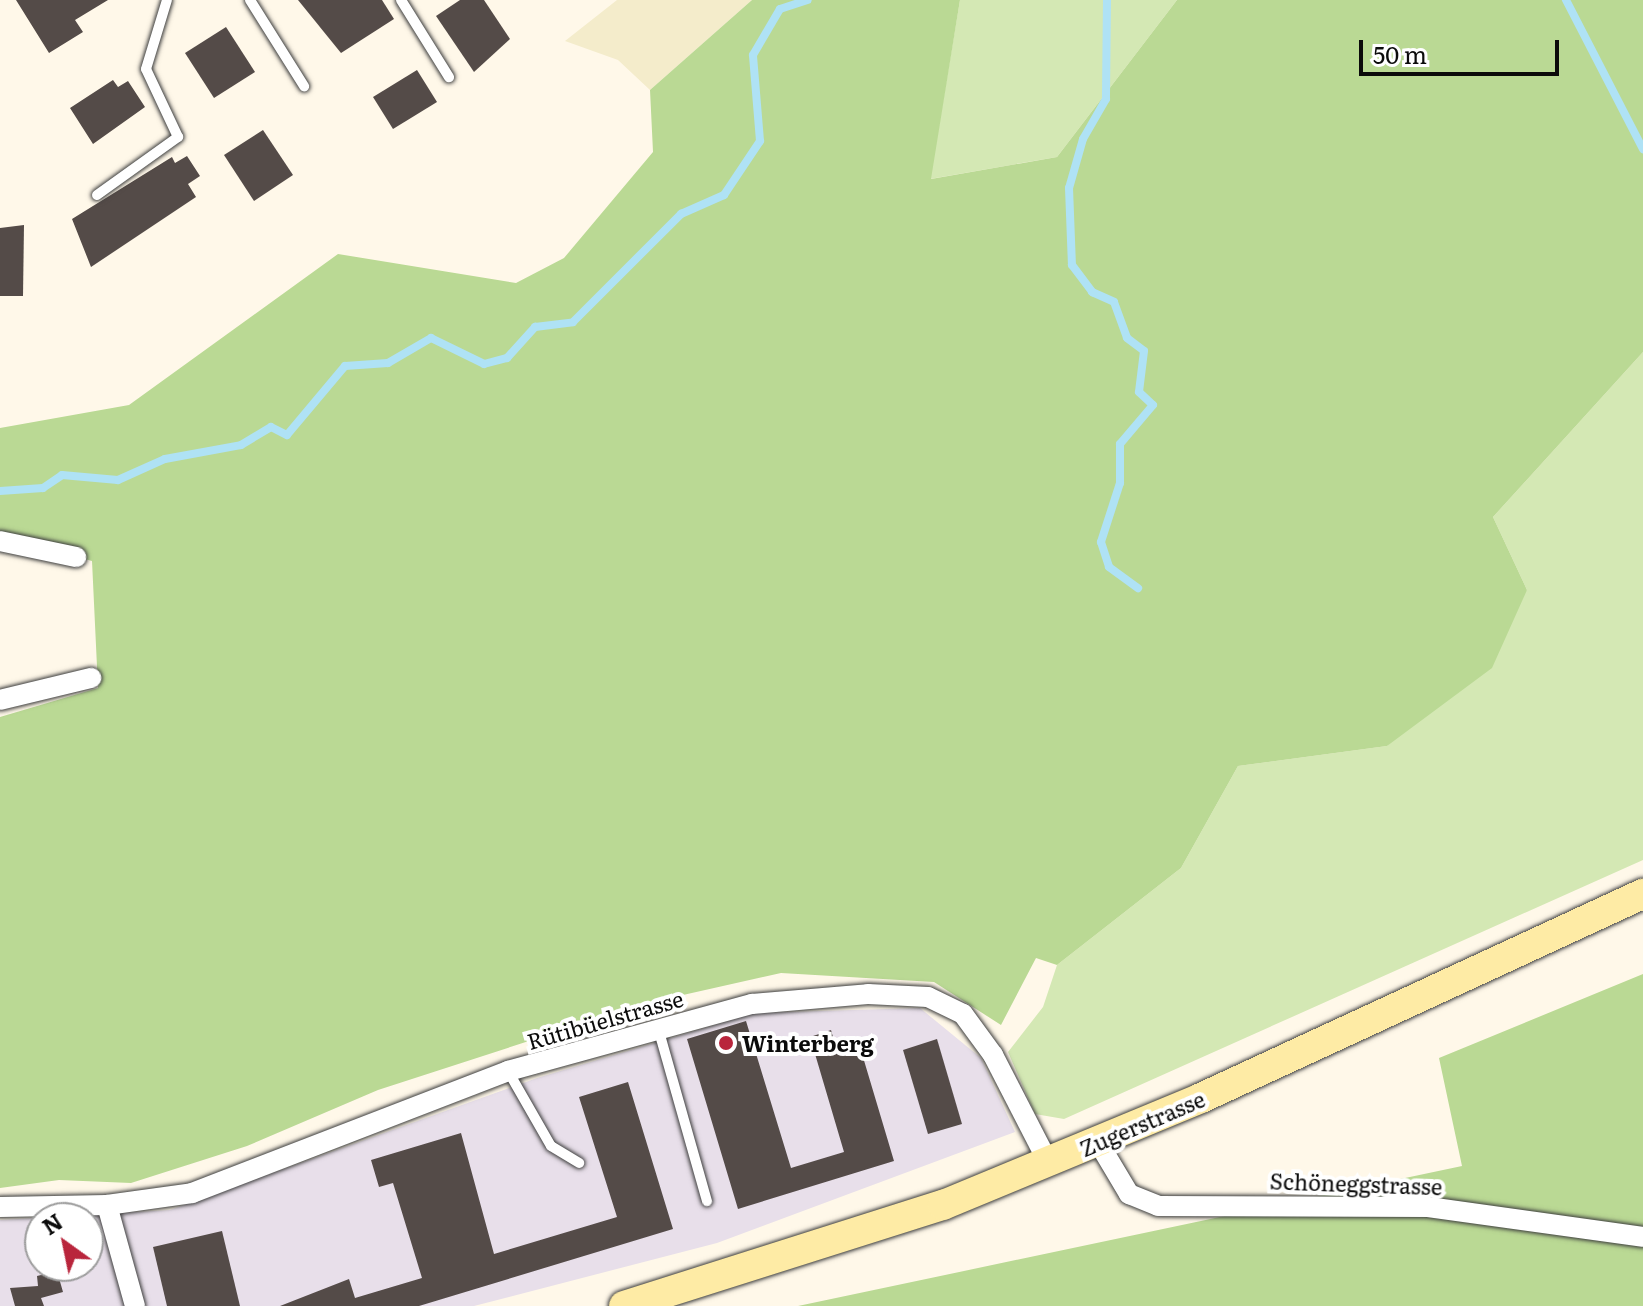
<!DOCTYPE html>
<meta charset="utf-8">
<style>
body{margin:0}
#map{position:relative;width:1643px;height:1306px;overflow:hidden;background:#fff8e9;font-family:Literata,serif}
div>[style]{position:absolute}
.industrial>*{inset:0;background:#e8dfea}
.farmland>*{inset:0;background:#f4eccb}
.green>*{inset:0;background:#d4e8b4}
.forest>*{inset:0;background:#bad994}
.stream>*{height:8px;margin:-4px;padding:0 4px;transform-origin:4px;border-radius:4px;background:#afe2f5}
.building>*{inset:0;background:#544b48}
.roads{filter:drop-shadow(0 0 2px #3e3e3e) drop-shadow(0 0 2px #3e3e3e)}
.lane>*{height:10px;margin:-5px;padding:0 5px;transform-origin:5px;border-radius:5px;background:#fff}
.street>*{height:20px;margin:-10px;padding:0 10px;transform-origin:10px;border-radius:10px;background:#fff}
.secondary>*{height:30px;margin:-15px;padding:0 15px;transform-origin:15px;border-radius:15px;background:#feeba5}
.dots>*{width:22px;height:22px;translate:-50% -50%;box-sizing:border-box;border:4px solid #fff;border-radius:50%}
span{translate:-50% -50%;white-space:nowrap;text-align:center;line-height:1.15;-webkit-text-stroke:8px #fff;paint-order:stroke}
.street-label{font-size:22px;color:#0b0b0b}
.poi-label{font-size:22px;color:#0b0b0b;font-weight:700}
.left{translate:0 -50%;text-align:left}
.north{position:absolute;left:24px;top:1202px;width:80px;height:80px;box-sizing:border-box;background:#fff;border:2px solid #9d9d9d;border-radius:50%;rotate:327deg;font-size:22px;font-weight:700;line-height:32px;text-align:center;color:#0b0b0b}
.north::after{content:'';display:block;margin:auto;width:28px;height:36px;background:#b9253c;clip-path:polygon(50% 0,100% 100%,50% 72%,0 100%)}
.scale{position:absolute;left:1359px;top:40px;width:200px;height:36px;box-sizing:border-box;border:4px solid #0b0b0b;border-top:0;padding-left:10px;font-size:24px;line-height:28px;white-space:nowrap;color:#0b0b0b;-webkit-text-stroke:6px #fff;paint-order:stroke}
</style>
<div id="map">
<div class="industrial">
<i style="clip-path:polygon(evenodd,920px 1008px,981px 1058px,1015px 1132px,717px 1243px,474px 1306px,0 1306px,0 1220px,170px 1210px,537px 1078px,755px 1013px,920px 1008px,40px 1218px,88px 1218px,88px 1266px,40px 1266px,40px 1218px)"></i>
</div>
<div class="farmland">
<i style="clip-path:polygon(617px 0,752px 0,650px 90px,618px 60px,565px 41px)"></i>
</div>
<div class="green">
<i style="clip-path:polygon(960px 0,1177px 0,1057px 157px,930px 179px)"></i>
<i style="clip-path:polygon(1643px 352px,1643px 860px,1064px 1119px,1035px 1114px,1008px 1052px,1043px 1007px,1057px 965px,1181px 868px,1238px 766px,1387px 746px,1527px 590px,1493px 517px)"></i>
</div>
<div class="forest">
<i style="clip-path:polygon(752px 0,960px 0,931px 179px,1057px 157px,1177px 0,1643px 0,1643px 352px,1493px 517px,1527px 590px,1492px 668px,1387px 746px,1238px 766px,1181px 868px,1057px 965px,1036px 958px,1001px 1025px,934px 982px,781px 973px,643px 1004px,378px 1090px,247px 1146px,131px 1183px,59px 1180px,0 1188px,0 717px,98px 688px,92px 561px,0 536px,0 428px,129px 405px,338px 254px,516px 283px,564px 258px,653px 152px,650px 90px)"></i>
<i style="clip-path:polygon(1643px 974px,1643px 1306px,798px 1306px,1462px 1166px,1439px 1058px)"></i>
</div>
<div class="stream">
<i style="left:1107px;top:0;width:99px;rotate:90.6deg"></i>
<i style="left:1106px;top:99px;width:46px;rotate:119.9deg"></i>
<i style="left:1083px;top:139px;width:51px;rotate:105.9deg"></i>
<i style="left:1069px;top:188px;width:77px;rotate:87.8deg"></i>
<i style="left:1072px;top:265px;width:34px;rotate:53deg"></i>
<i style="left:1092px;top:292px;width:24px;rotate:24deg"></i>
<i style="left:1114px;top:302px;width:38px;rotate:70deg"></i>
<i style="left:1127px;top:338px;width:21px;rotate:37deg"></i>
<i style="left:1144px;top:351px;width:41px;rotate:97deg"></i>
<i style="left:1139px;top:392px;width:19px;rotate:43deg"></i>
<i style="left:1153px;top:405px;width:51px;rotate:130.2deg"></i>
<i style="left:1120px;top:444px;width:39px;rotate:90deg"></i>
<i style="left:1120px;top:483px;width:62px;rotate:107.9deg"></i>
<i style="left:1101px;top:542px;width:26px;rotate:72deg"></i>
<i style="left:1109px;top:567px;width:36px;rotate:36deg"></i>
<i style="left:1566px;top:0;width:168px;rotate:62.7deg"></i>
<i style="left:0;top:491px;width:43px;rotate:-4deg"></i>
<i style="left:43px;top:488px;width:23px;rotate:-34deg"></i>
<i style="left:62px;top:475px;width:56px;rotate:5.1deg"></i>
<i style="left:118px;top:480px;width:51px;rotate:-24.1deg"></i>
<i style="left:165px;top:459px;width:77px;rotate:-10.4deg"></i>
<i style="left:241px;top:445px;width:35px;rotate:-31deg"></i>
<i style="left:271px;top:427px;width:18px;rotate:27deg"></i>
<i style="left:287px;top:435px;width:90px;rotate:-50deg"></i>
<i style="left:345px;top:366px;width:43px;rotate:-4deg"></i>
<i style="left:388px;top:363px;width:50px;rotate:-30.2deg"></i>
<i style="left:431px;top:338px;width:59px;rotate:26.1deg"></i>
<i style="left:484px;top:364px;width:24px;rotate:-15deg"></i>
<i style="left:507px;top:358px;width:42px;rotate:-47.9deg"></i>
<i style="left:535px;top:327px;width:38px;rotate:-7deg"></i>
<i style="left:573px;top:322px;width:153px;rotate:-45deg"></i>
<i style="left:681px;top:214px;width:47px;rotate:-23.8deg"></i>
<i style="left:724px;top:195px;width:65px;rotate:-56.3deg"></i>
<i style="left:760px;top:141px;width:86px;rotate:-94.7deg"></i>
<i style="left:753px;top:55px;width:53px;rotate:-59.6deg"></i>
<i style="left:780px;top:9px;width:29px;rotate:-18deg"></i>
</div>
<div class="building">
<i style="clip-path:polygon(16px 0,108px 0,75px 20px,83px 32px,49px 53px)"></i>
<i style="clip-path:polygon(298px 0,382px 0,394px 19px,341px 53px)"></i>
<i style="clip-path:polygon(460px 0,484px 0,510px 39px,474px 72px,436px 16px)"></i>
<i style="clip-path:polygon(226px 27px,255px 72px,214px 98px,185px 53px)"></i>
<i style="clip-path:polygon(417px 70px,437px 102px,393px 129px,373px 97px)"></i>
<i style="clip-path:polygon(113px 80px,118px 87px,128px 81px,145px 107px,93px 144px,70px 108px)"></i>
<i style="clip-path:polygon(263px 130px,293px 175px,254px 201px,224px 155px)"></i>
<i style="clip-path:polygon(187px 156px,200px 176px,188px 184px,196px 197px,91px 267px,72px 219px,172px 157px,175px 163px)"></i>
<i style="clip-path:polygon(24px 225px,23px 296px,0 296px,0 228px)"></i>
<i style="clip-path:polygon(746px 1021px,791px 1168px,844px 1152px,810px 1037px,831px 1030px,835px 1044px,857px 1037px,894px 1161px,738px 1209px,687px 1039px)"></i>
<i style="clip-path:polygon(937px 1039px,962px 1124px,928px 1134px,903px 1050px)"></i>
<i style="clip-path:polygon(628px 1082px,673px 1229px,419px 1306px,280px 1306px,349px 1279px,355px 1298px,422px 1278px,393px 1183px,379px 1187px,371px 1160px,461px 1133px,494px 1254px,617px 1217px,579px 1097px)"></i>
<i style="clip-path:polygon(222px 1231px,240px 1306px,167px 1306px,153px 1247px)"></i>
<i style="clip-path:polygon(57px 1271px,63px 1292px,41px 1298px,44px 1306px,15px 1306px,10px 1288px,38px 1286px,37px 1276px)"></i>
</div>
<div class="roads">
<div class="lane">
<i style="left:250px;top:0;width:102px;rotate:57.9deg"></i>
<i style="left:401px;top:0;width:91px;rotate:58.1deg"></i>
<i style="left:97px;top:195px;width:100px;rotate:-35.6deg"></i>
<i style="left:178px;top:137px;width:75px;rotate:-115.2deg"></i>
<i style="left:146px;top:69px;width:72px;rotate:-73.1deg"></i>
<i style="left:658px;top:1028px;width:180px;rotate:74.2deg"></i>
<i style="left:508px;top:1071px;width:86px;rotate:60.2deg"></i>
<i style="left:551px;top:1146px;width:33px;rotate:31deg"></i>
</div>
<div class="street">
<i style="left:0;top:541px;width:78px;rotate:11.9deg"></i>
<i style="left:0;top:700px;width:94px;rotate:-13.6deg"></i>
<i style="left:1098px;top:1142px;width:61px;rotate:59.2deg"></i>
<i style="left:1129px;top:1194px;width:31px;rotate:22deg"></i>
<i style="left:1158px;top:1206px;width:270px;rotate:0.2deg"></i>
<i style="left:1428px;top:1207px;width:217px;rotate:7.9deg"></i>
<i style="left:107px;top:1205px;width:105px;rotate:74.5deg"></i>
<i style="left:0;top:1207px;width:107px;rotate:-1.1deg"></i>
<i style="left:107px;top:1205px;width:86px;rotate:-8deg"></i>
<i style="left:192px;top:1193px;width:339px;rotate:-21.1deg"></i>
<i style="left:508px;top:1071px;width:253px;rotate:-15.4deg"></i>
<i style="left:752px;top:1004px;width:116px;rotate:-4.9deg"></i>
<i style="left:868px;top:994px;width:60px;rotate:2.9deg"></i>
<i style="left:928px;top:997px;width:39px;rotate:26deg"></i>
<i style="left:963px;top:1014px;width:51px;rotate:53.8deg"></i>
<i style="left:993px;top:1055px;width:120px;rotate:62.8deg"></i>
</div>
<div class="secondary">
<i style="left:624px;top:1306px;width:335px;rotate:-17.6deg"></i>
<i style="left:943px;top:1205px;width:279px;rotate:-22.5deg"></i>
<i style="left:1201px;top:1098px;width:487px;rotate:-24.8deg"></i>
</div>
</div>
<div class="dots">
<i style="left:726px;top:1043px;background:#b9253c"></i>
</div>
<div class="street-label">
<span style="left:605px;top:1019px;rotate:-16deg">Rütibüelstrasse</span>
<span style="left:1142px;top:1123px;rotate:-23deg">Zugerstrasse</span>
<span style="left:1356px;top:1183px;rotate:2deg">Schöneggstrasse</span>
</div>
<div class="poi-label">
<span class="left" style="left:742px;top:1043px">Winterberg</span>
</div>
<div class="north">N</div>
<div class="scale">50 m</div>
</div>
